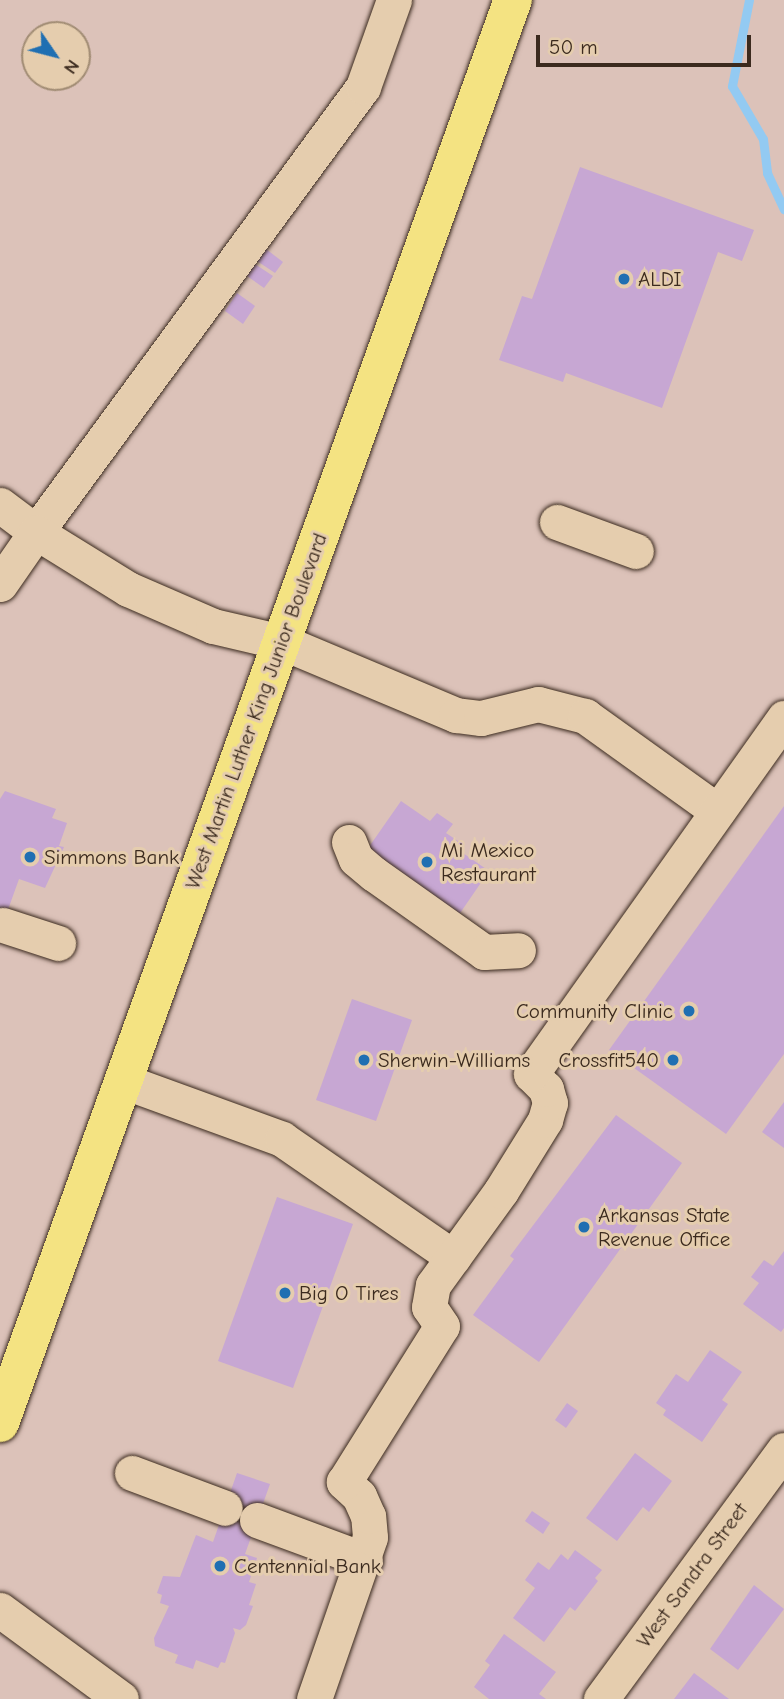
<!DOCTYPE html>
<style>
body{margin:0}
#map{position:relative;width:784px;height:1699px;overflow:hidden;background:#dcc2b9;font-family:"Comic Neue",sans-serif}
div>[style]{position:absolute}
.stream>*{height:9px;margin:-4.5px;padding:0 4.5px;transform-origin:4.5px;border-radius:4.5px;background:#93caf2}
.building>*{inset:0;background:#c7a7d3}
.roads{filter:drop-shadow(0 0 2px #3b2a1e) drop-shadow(0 0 2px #3b2a1e)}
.minor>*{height:35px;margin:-17.5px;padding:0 17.5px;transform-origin:17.5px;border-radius:17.5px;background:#e5cdae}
.highway>*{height:38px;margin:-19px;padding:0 19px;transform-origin:19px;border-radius:19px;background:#f4e382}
.dots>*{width:19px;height:19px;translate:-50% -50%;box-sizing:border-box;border:4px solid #e5cdae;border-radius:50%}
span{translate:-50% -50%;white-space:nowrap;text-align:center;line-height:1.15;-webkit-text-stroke:6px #e5cdae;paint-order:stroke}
.poi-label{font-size:21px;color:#3b2a1e}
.left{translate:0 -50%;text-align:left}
.right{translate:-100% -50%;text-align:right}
.street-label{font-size:21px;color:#3b2a1e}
.north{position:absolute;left:21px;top:21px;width:70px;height:70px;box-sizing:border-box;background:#e5cdae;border:2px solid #a18c74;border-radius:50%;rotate:125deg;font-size:19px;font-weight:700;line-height:28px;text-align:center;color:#3b2a1e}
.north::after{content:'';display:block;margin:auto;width:24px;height:32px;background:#1f6fb2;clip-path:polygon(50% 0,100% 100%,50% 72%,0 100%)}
.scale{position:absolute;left:536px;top:35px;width:215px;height:32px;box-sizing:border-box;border:4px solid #3b2a1e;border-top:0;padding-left:9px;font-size:21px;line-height:24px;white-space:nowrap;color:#3b2a1e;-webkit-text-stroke:5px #e5cdae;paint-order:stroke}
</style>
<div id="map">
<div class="stream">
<i style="left:749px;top:0;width:88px;rotate:101.2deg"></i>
<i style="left:732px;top:86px;width:61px;rotate:59.7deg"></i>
<i style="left:763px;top:139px;width:34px;rotate:83deg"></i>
<i style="left:767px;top:173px;width:40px;rotate:65deg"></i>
</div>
<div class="building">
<i style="clip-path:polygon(580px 167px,754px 230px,742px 261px,718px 252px,662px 408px,566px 373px,563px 382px,499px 360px,522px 296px,532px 299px)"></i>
<i style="clip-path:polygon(266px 249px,283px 262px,275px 273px,257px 261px)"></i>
<i style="clip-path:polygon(255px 264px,273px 276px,264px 288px,247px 276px)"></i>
<i style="clip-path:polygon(237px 293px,255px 306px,243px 324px,225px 311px)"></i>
<i style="clip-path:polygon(5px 791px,56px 809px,52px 818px,67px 823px,59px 846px,64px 847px,45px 888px,19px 879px,0 932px,0 799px)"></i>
<i style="clip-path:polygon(401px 801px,430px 821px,437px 813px,453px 824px,446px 833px,464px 845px,460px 851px,489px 871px,456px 919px,364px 854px)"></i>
<i style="clip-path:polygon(784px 806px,784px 1054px,726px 1134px,609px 1050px)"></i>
<i style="clip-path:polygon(352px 999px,412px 1020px,376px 1121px,316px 1100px)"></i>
<i style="clip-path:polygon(784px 1102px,784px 1148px,762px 1132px)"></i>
<i style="clip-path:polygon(616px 1115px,682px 1163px,539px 1362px,473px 1315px,514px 1259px,510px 1256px)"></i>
<i style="clip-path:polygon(277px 1197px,353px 1224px,293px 1388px,218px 1361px)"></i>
<i style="clip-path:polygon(784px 1251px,784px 1328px,781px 1332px,743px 1304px,759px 1283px,751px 1277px,764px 1260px,773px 1266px)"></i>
<i style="clip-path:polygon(710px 1350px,742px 1372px,722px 1400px,728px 1404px,702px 1442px,663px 1415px,666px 1410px,656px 1403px,676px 1374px,688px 1382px)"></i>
<i style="clip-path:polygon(567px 1403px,578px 1411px,566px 1428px,555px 1420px)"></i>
<i style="clip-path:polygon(635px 1453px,672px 1481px,649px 1512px,643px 1507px,617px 1541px,586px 1518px)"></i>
<i style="clip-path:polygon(237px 1473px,270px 1484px,245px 1554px,257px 1558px,249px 1582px,256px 1584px,249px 1605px,253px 1606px,246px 1625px,240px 1630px,233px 1628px,235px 1633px,225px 1663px,221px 1662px,218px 1668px,196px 1660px,193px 1669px,175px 1663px,178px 1655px,155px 1646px,154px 1638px,169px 1606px,160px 1603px,162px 1595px,157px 1593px,163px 1576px,180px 1577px,196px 1535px,213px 1542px)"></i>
<i style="clip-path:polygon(532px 1511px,550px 1523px,543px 1534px,525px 1521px)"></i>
<i style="clip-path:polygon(575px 1550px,602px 1570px,595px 1578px,598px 1581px,575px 1611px,570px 1607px,544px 1642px,513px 1618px,535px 1588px,525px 1580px,538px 1562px,549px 1570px,561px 1554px,568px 1560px)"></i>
<i style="clip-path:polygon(754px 1585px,784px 1609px,738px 1670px,710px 1649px)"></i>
<i style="clip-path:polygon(504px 1634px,556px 1672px,539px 1694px,546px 1699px,489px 1699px,474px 1687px,490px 1665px,485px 1661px)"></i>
<i style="clip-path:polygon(694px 1673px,729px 1699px,674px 1699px)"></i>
</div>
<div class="roads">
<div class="minor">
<i style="left:0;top:505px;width:45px;rotate:36.9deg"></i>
<i style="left:36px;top:532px;width:552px;rotate:-53.69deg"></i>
<i style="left:363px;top:87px;width:92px;rotate:-70.4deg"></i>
<i style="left:557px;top:522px;width:84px;rotate:20.2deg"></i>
<i style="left:0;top:584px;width:63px;rotate:-55.3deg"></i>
<i style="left:36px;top:532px;width:108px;rotate:31.8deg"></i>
<i style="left:128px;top:589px;width:93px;rotate:23.5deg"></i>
<i style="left:213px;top:626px;width:71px;rotate:13.1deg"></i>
<i style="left:282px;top:642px;width:189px;rotate:22.8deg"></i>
<i style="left:456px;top:715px;width:25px;rotate:7deg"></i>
<i style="left:481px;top:718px;width:59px;rotate:-13.8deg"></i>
<i style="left:538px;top:704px;width:49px;rotate:14.3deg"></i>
<i style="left:585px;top:716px;width:163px;rotate:35.7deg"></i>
<i style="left:349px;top:842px;width:18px;rotate:68deg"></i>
<i style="left:356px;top:859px;width:23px;rotate:40deg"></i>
<i style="left:374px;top:874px;width:135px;rotate:35.3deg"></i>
<i style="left:484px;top:952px;width:34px;rotate:-3deg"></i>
<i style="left:3px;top:925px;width:58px;rotate:18.1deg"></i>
<i style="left:123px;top:1081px;width:169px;rotate:20deg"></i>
<i style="left:282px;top:1139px;width:208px;rotate:34.6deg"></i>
<i style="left:132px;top:1473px;width:99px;rotate:20.6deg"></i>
<i style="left:257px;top:1520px;width:115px;rotate:20.3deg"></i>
<i style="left:0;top:1610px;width:150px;rotate:36.3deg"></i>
<i style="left:314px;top:1699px;width:171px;rotate:-70.9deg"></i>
<i style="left:370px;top:1537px;width:21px;rotate:-95deg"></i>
<i style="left:368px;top:1516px;width:22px;rotate:-114deg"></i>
<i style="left:359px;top:1496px;width:21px;rotate:-137deg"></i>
<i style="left:344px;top:1482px;width:184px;rotate:-57.9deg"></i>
<i style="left:442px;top:1326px;width:23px;rotate:-124deg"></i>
<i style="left:429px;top:1307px;width:22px;rotate:-80deg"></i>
<i style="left:433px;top:1285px;width:116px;rotate:-54.1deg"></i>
<i style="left:501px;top:1191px;width:84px;rotate:-58.2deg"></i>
<i style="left:545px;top:1120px;width:18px;rotate:-74deg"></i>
<i style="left:550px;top:1103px;width:15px;rotate:-106deg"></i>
<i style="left:546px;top:1089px;width:21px;rotate:-135deg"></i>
<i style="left:531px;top:1074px;width:437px;rotate:-54.6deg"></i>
<i style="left:601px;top:1699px;width:309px;rotate:-53.7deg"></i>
</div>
<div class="highway">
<i style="left:0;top:1423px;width:1513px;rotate:-70.18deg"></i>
</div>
</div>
<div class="dots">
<i style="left:624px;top:279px;background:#1f6fb2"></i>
<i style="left:30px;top:857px;background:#1f6fb2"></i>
<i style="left:427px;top:862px;background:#1f6fb2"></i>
<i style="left:689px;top:1011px;background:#1f6fb2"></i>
<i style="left:364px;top:1060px;background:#1f6fb2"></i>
<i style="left:673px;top:1060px;background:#1f6fb2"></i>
<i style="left:584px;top:1227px;background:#1f6fb2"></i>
<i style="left:285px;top:1293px;background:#1f6fb2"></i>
<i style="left:220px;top:1566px;background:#1f6fb2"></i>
</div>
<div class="poi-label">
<span class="left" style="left:638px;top:279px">ALDI</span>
<span class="left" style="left:441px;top:862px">Mi Mexico<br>Restaurant</span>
<span class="left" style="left:44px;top:857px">Simmons Bank</span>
<span class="right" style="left:673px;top:1011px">Community Clinic</span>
<span class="left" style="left:378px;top:1060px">Sherwin-Williams</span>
<span class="right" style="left:659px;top:1060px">Crossfit540</span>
<span class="left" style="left:598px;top:1227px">Arkansas State<br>Revenue Office</span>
<span class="left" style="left:299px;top:1293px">Big O Tires</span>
<span class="left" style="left:234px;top:1566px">Centennial Bank</span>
</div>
<div class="street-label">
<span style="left:256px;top:711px;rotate:-70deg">West Martin Luther King Junior Boulevard</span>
<span style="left:692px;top:1575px;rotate:-54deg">West Sandra Street</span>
</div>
<div class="north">N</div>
<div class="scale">50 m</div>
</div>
